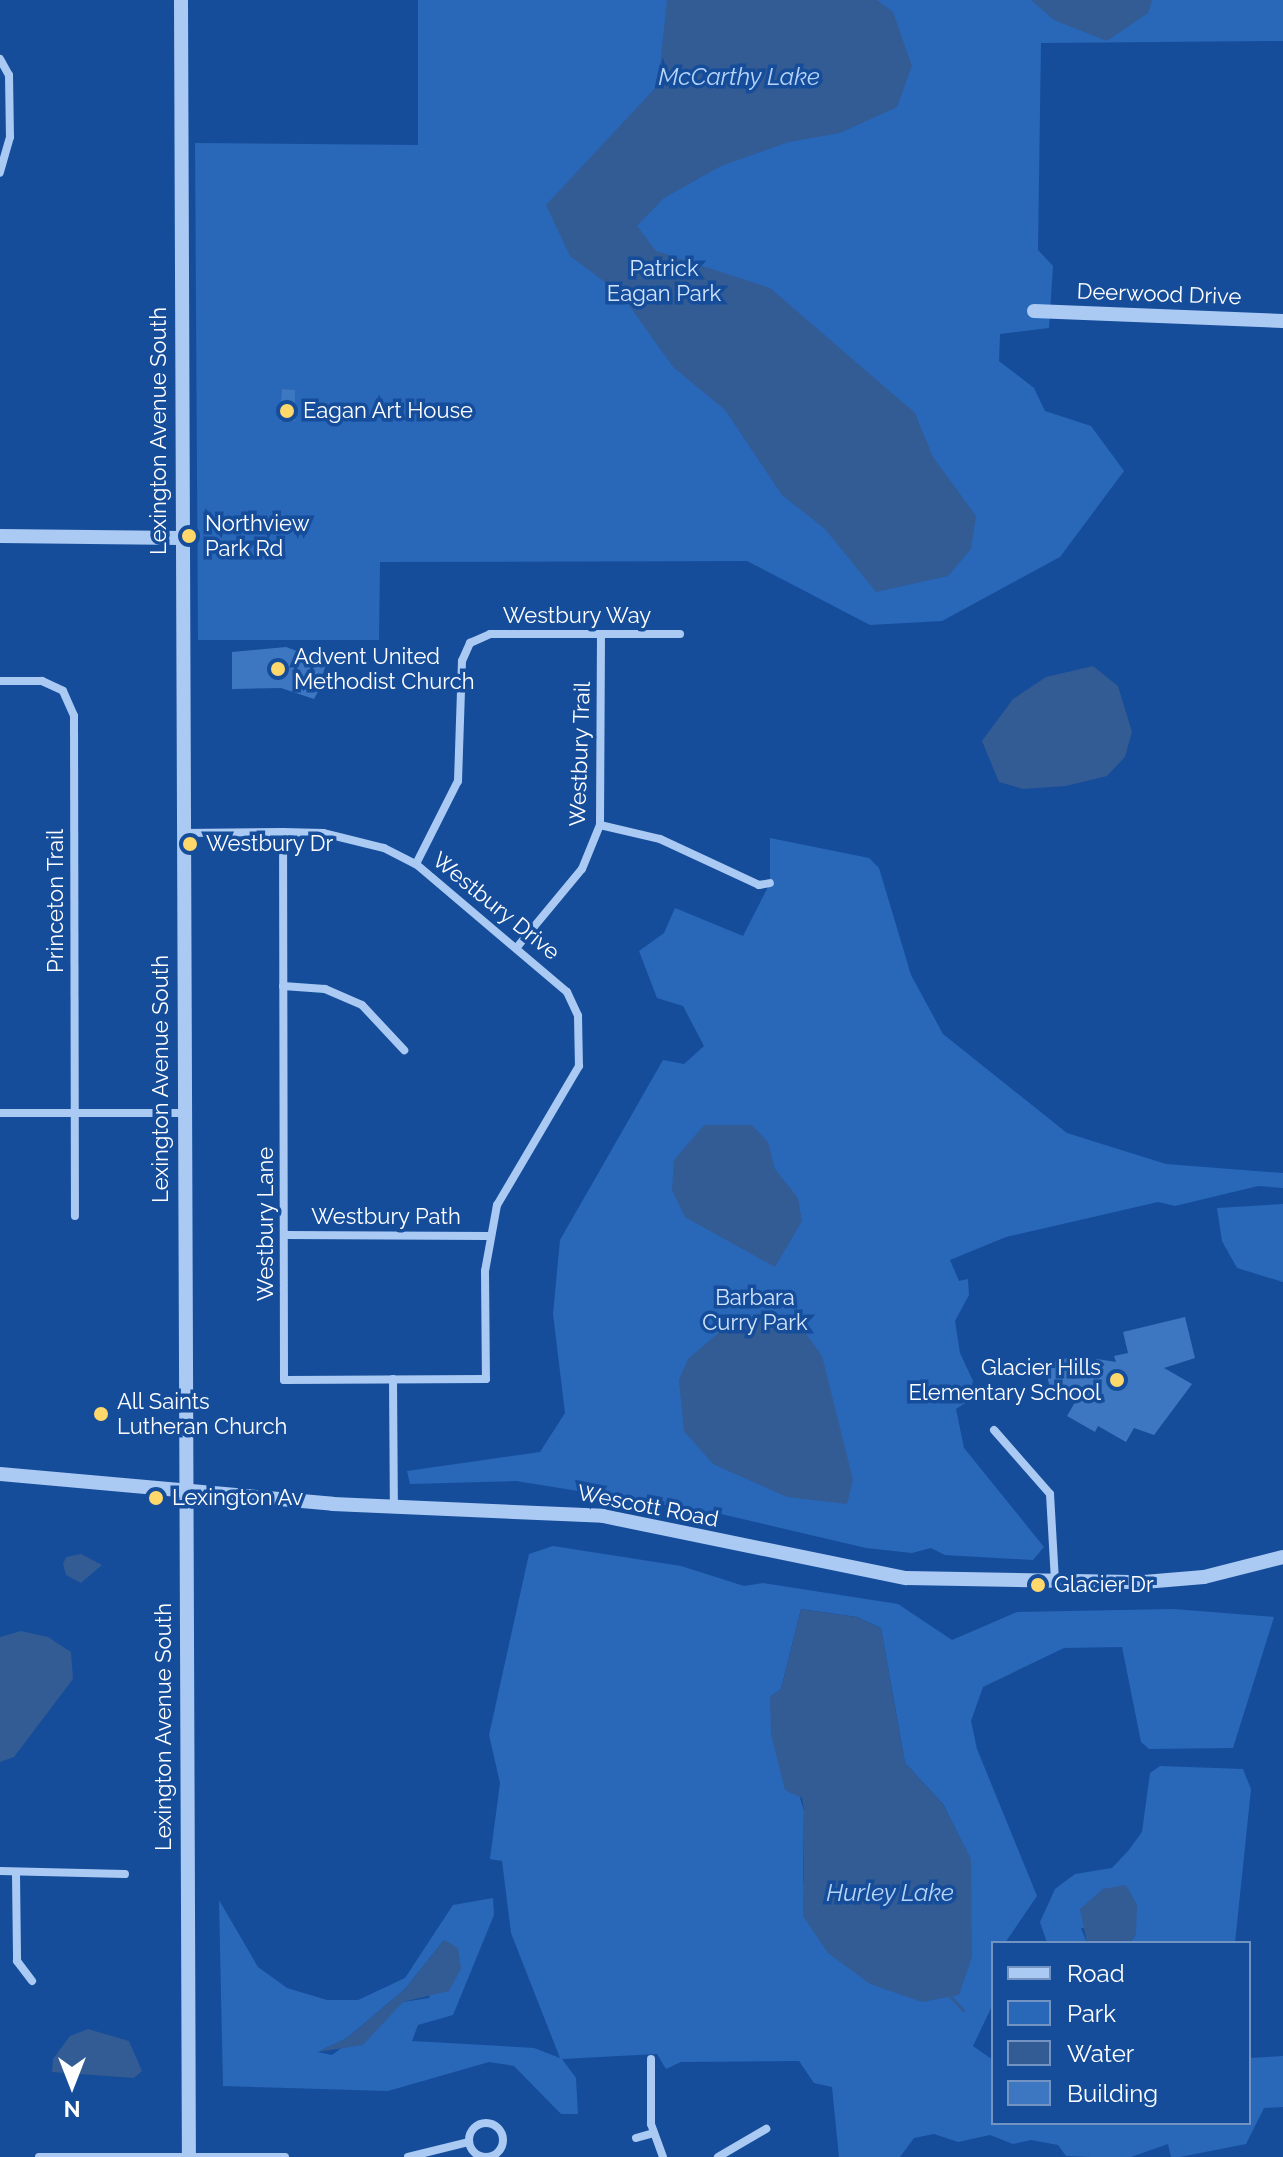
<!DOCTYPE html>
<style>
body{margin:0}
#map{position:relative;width:1283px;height:2157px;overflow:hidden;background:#154d9b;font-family:Raleway,sans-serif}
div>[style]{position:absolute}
.green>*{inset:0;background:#2967b9}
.water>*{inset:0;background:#335b94}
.stream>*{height:3px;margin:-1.5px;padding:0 1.5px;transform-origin:1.5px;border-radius:1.5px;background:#335b94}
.building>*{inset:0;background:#3e77c1}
.minor>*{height:8px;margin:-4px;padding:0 4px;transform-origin:4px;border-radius:4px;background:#abcaf3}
.minor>.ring{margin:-4px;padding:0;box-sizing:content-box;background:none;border:8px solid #abcaf3;border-radius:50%}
.tertiary>*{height:14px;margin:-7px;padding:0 7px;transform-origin:7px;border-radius:7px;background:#abcaf3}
.dots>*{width:22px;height:22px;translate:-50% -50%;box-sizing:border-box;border:4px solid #154d9b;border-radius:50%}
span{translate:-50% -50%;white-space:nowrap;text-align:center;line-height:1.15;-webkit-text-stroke:7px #154d9b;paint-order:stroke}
.park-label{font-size:22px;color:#d3e5fd}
.street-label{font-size:22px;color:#fff}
.poi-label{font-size:22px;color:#fff}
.left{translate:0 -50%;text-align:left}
.right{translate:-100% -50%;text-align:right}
.water-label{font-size:24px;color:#b7d4f9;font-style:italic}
.legend{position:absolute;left:991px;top:1941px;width:260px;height:184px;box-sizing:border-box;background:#154d9b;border:2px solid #7394c3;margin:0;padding:10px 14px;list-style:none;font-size:24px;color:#fff}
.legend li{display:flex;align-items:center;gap:16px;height:40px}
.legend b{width:40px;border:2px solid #7394c3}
.north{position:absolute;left:32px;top:2045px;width:80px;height:80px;-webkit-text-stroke:6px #154d9b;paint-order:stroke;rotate:180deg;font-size:22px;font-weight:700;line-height:32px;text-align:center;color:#fff}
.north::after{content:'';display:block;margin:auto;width:28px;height:36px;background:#fff;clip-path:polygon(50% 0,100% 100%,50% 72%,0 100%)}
</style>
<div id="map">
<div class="green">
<i style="clip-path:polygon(418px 0,1283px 0,1283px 41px,1041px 43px,1038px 250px,1053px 266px,1049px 328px,1000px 334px,999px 361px,1034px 388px,1045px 411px,1091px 426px,1124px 471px,1060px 557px,942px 621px,870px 625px,747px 561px,380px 562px,379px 640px,198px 640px,195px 143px,418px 145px)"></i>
<i style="clip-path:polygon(770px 838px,869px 858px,879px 868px,911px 975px,943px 1034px,1067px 1133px,1166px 1164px,1283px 1173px,1283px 1188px,1258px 1186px,1175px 1206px,1158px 1202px,1006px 1237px,950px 1260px,959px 1281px,968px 1279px,969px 1295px,955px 1321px,960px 1353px,973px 1381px,967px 1402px,956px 1409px,964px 1448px,1044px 1547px,1033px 1560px,945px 1555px,931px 1548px,912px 1553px,866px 1548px,721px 1514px,516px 1481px,410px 1484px,407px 1471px,540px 1452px,565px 1413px,553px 1314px,560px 1240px,663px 1060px,684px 1064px,704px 1046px,683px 1006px,657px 998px,639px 951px,664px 933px,675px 908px,743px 936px,770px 883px)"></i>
<i style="clip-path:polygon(1283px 1204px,1283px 1282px,1237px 1268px,1222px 1241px,1217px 1208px)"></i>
<i style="clip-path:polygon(evenodd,553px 1546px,681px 1566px,744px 1586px,763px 1583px,898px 1604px,952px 1640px,1017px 1612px,1173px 1609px,1274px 1617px,1233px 1748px,1149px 1749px,1141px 1742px,1122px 1647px,1064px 1648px,983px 1687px,971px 1721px,977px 1749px,1037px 1896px,1005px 1943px,993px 1943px,993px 2004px,973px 2046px,993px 2060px,993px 2123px,1249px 2123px,1249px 2058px,1283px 2056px,1283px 2107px,1264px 2108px,1246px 2144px,1180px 2157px,1171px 2157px,1168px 2144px,1131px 2157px,1090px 2157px,1066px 2156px,1058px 2145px,1031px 2140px,1013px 2144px,990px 2135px,958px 2142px,934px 2134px,914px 2138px,900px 2157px,839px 2157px,832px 2087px,814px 2083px,799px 2061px,681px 2062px,666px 2069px,657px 2054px,562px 2059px,576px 2078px,578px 2114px,561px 2114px,514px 2066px,489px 2062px,388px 2091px,223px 2086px,219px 1900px,258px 1967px,287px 1988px,327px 2000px,358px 2000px,405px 1978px,453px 1905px,493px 1898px,494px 1915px,453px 2015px,418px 2025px,412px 2041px,534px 2048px,560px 2058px,511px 1933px,502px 1861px,490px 1859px,500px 1783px,489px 1735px,529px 1554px,553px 1546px,801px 1609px,857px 1617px,881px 1628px,905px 1763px,943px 1804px,971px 1860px,803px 1884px,804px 1811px,770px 1697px,781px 1689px,801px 1609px,553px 1546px,444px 1940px,429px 1998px,403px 2002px,332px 2055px,318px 2052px,347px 2038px,405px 1989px,444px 1940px)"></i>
<i style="clip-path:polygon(1160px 1766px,1243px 1769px,1251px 1789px,1235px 1943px,1130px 1943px,1136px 1934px,1081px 1928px,1087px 1943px,1047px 1943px,1040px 1922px,1055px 1889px,1075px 1874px,1112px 1868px,1128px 1851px,1142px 1832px,1150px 1773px)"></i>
</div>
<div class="water">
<i style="clip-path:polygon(667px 0,877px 0,893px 12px,912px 66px,897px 107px,840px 133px,789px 142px,721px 166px,664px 198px,637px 226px,656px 251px,770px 288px,915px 413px,933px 457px,976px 516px,971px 549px,948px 576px,876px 592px,825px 529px,782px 495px,725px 410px,673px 367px,621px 294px,570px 256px,546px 205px,658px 85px)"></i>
<i style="clip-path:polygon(1031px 0,1152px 0,1148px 13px,1107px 41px,1054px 20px)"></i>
<i style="clip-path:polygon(1093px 666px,1118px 686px,1132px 732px,1125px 757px,1107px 776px,1066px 786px,1023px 789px,999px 782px,982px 741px,1013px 699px,1046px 677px)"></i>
<i style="clip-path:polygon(704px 1125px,752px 1125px,768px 1142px,775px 1169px,798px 1198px,802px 1221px,775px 1267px,685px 1217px,672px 1190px,674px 1160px)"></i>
<i style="clip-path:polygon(763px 1312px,795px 1318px,822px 1356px,853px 1480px,847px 1504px,787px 1497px,713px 1464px,684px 1431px,679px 1380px,688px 1359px,722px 1330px)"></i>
<i style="clip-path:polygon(81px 1554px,102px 1565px,81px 1583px,66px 1575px,63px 1564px,66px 1557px)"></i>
<i style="clip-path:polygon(801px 1609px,857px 1617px,881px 1628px,905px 1763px,943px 1804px,971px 1859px,972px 1957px,959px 1995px,922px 2002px,870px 1984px,828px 1953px,803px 1916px,804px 1811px,802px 1798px,785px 1790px,771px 1734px,770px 1697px,781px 1689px)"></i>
<i style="clip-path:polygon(21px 1631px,48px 1637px,71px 1652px,73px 1679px,14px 1757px,0 1762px,0 1637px)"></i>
<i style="clip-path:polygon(1126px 1885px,1137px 1905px,1136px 1934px,1130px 1943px,1087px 1943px,1080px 1909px,1103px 1889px)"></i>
<i style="clip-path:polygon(444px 1940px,458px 1948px,461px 1969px,449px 1991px,403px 2002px,363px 2045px,317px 2052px,347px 2038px,405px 1989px)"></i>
<i style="clip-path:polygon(88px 2029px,129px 2041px,142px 2071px,134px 2078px,52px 2072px,53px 2059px,70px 2036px)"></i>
</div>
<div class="stream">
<i style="left:951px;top:1997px;width:18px;rotate:47deg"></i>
</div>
<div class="building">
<i style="clip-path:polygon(282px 389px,295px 390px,295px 421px,280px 421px)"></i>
<i style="clip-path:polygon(286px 647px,327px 662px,322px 676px,326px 677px,314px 699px,281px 688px,232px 689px,232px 652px)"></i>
<i style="clip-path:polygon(1185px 1317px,1195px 1358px,1164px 1368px,1192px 1384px,1154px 1435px,1134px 1428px,1126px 1442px,1098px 1426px,1095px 1432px,1067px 1416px,1081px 1392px,1053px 1400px,1044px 1364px,1079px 1355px,1082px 1368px,1097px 1359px,1116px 1362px,1114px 1356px,1128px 1353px,1123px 1332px)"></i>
</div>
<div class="minor">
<i style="left:0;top:59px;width:18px;rotate:61deg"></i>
<i style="left:9px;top:75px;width:62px;rotate:89.1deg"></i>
<i style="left:10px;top:137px;width:37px;rotate:106deg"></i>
<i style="left:0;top:681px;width:42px"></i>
<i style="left:42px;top:681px;width:23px;rotate:25deg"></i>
<i style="left:63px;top:691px;width:27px;rotate:66deg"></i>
<i style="left:74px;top:716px;width:500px;rotate:89.89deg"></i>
<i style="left:600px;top:825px;width:62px;rotate:13.1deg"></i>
<i style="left:660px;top:839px;width:109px;rotate:24.9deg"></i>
<i style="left:759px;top:885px;width:11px;rotate:-10deg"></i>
<i style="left:184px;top:833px;width:99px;rotate:-0.6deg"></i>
<i style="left:283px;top:832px;width:40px;rotate:1.4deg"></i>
<i style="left:323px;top:833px;width:63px;rotate:13.8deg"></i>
<i style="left:384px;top:848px;width:36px;rotate:27deg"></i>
<i style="left:416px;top:864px;width:198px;rotate:40.3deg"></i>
<i style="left:567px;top:992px;width:26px;rotate:65deg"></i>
<i style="left:578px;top:1016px;width:50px;rotate:88.9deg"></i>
<i style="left:579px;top:1066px;width:161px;rotate:120.5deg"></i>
<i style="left:497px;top:1205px;width:67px;rotate:100.3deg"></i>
<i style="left:485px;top:1271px;width:108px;rotate:89.5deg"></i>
<i style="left:486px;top:1379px;width:202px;rotate:179.7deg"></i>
<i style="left:284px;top:1380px;width:548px;rotate:-90.1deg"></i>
<i style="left:416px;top:864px;width:93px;rotate:-63.2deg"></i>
<i style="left:458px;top:781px;width:120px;rotate:-88.1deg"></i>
<i style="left:462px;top:661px;width:20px;rotate:-66deg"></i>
<i style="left:470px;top:643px;width:22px;rotate:-24deg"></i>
<i style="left:490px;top:634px;width:190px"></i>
<i style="left:518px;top:946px;width:100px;rotate:-50.3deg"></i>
<i style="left:582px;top:869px;width:48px;rotate:-67.8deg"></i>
<i style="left:600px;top:825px;width:191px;rotate:-89.7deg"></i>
<i style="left:283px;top:986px;width:42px;rotate:4.1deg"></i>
<i style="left:325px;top:989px;width:40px;rotate:23.4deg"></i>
<i style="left:362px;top:1005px;width:62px;rotate:47deg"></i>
<i style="left:0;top:1113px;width:183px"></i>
<i style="left:284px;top:1235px;width:205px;rotate:0.3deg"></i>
<i style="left:393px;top:1379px;width:128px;rotate:89.6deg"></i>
<i style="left:994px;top:1430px;width:85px;rotate:48.8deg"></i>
<i style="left:1050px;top:1494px;width:87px;rotate:86.7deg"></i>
<i style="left:0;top:1871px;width:125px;rotate:1.4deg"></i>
<i style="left:16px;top:1874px;width:87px;rotate:89.3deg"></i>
<i style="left:17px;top:1961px;width:25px;rotate:53deg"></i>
<i style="left:651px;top:2059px;width:65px;rotate:90deg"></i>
<i style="left:651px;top:2124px;width:35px;rotate:70deg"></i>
<i class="ring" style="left:469px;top:2123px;width:26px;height:26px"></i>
<i style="left:636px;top:2138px;width:18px;rotate:-16deg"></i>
<i style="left:39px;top:2157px;width:246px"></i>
<i style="left:408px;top:2157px;width:63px;rotate:-13.8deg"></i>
<i style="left:718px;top:2157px;width:56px;rotate:-30.3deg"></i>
</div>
<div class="tertiary">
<i style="left:181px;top:0;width:2157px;rotate:89.79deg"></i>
<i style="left:1034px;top:311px;width:249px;rotate:2.3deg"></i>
<i style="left:0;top:536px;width:181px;rotate:0.6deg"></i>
<i style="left:0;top:1474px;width:334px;rotate:5.1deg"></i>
<i style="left:333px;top:1504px;width:270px;rotate:2.5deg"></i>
<i style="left:603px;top:1516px;width:309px;rotate:11.6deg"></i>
<i style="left:906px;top:1578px;width:238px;rotate:1deg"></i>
<i style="left:1144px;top:1582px;width:60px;rotate:-4.8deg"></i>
<i style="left:1204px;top:1577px;width:81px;rotate:-14.2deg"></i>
</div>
<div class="dots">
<i style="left:287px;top:411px;background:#ffd86c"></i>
<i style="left:189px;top:536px;background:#ffd86c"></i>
<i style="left:278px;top:669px;background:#ffd86c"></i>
<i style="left:190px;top:844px;background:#ffd86c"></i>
<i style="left:1117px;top:1380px;background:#ffd86c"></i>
<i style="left:101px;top:1414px;background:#ffd86c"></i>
<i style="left:156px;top:1498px;background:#ffd86c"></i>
<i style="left:1038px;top:1585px;background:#ffd86c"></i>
</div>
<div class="park-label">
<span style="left:664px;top:281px">Patrick<br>Eagan Park</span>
<span style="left:755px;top:1310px">Barbara<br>Curry Park</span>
</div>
<div class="street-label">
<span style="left:1159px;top:294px;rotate:2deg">Deerwood Drive</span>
<span style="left:159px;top:431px;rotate:-90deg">Lexington Avenue South</span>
<span style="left:577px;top:616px">Westbury Way</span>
<span style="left:580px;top:754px;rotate:-88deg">Westbury Trail</span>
<span style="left:56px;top:901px;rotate:-90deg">Princeton Trail</span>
<span style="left:496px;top:906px;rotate:39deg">Westbury Drive</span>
<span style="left:161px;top:1079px;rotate:-90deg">Lexington Avenue South</span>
<span style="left:386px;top:1217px">Westbury Path</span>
<span style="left:266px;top:1224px;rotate:-90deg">Westbury Lane</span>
<span style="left:648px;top:1506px;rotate:11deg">Wescott Road</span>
<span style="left:164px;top:1727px;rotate:-90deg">Lexington Avenue South</span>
</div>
<div class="poi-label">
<span class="left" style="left:303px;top:411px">Eagan Art House</span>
<span class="left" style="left:205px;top:536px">Northview<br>Park Rd</span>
<span class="left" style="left:294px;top:669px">Advent United<br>Methodist Church</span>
<span class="left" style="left:206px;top:844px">Westbury Dr</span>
<span class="right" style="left:1101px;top:1380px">Glacier Hills<br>Elementary School</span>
<span class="left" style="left:117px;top:1414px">All Saints<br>Lutheran Church</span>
<span class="left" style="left:172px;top:1498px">Lexington Av</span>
<span class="left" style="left:1054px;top:1585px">Glacier Dr</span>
</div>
<div class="water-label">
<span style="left:739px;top:77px">McCarthy Lake</span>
<span style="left:890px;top:1893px">Hurley Lake</span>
</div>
<ul class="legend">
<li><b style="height:10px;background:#abcaf3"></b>Road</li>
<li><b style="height:22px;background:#2967b9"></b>Park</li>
<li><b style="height:22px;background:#335b94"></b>Water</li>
<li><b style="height:22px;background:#3e77c1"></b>Building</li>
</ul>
<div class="north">N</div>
</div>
